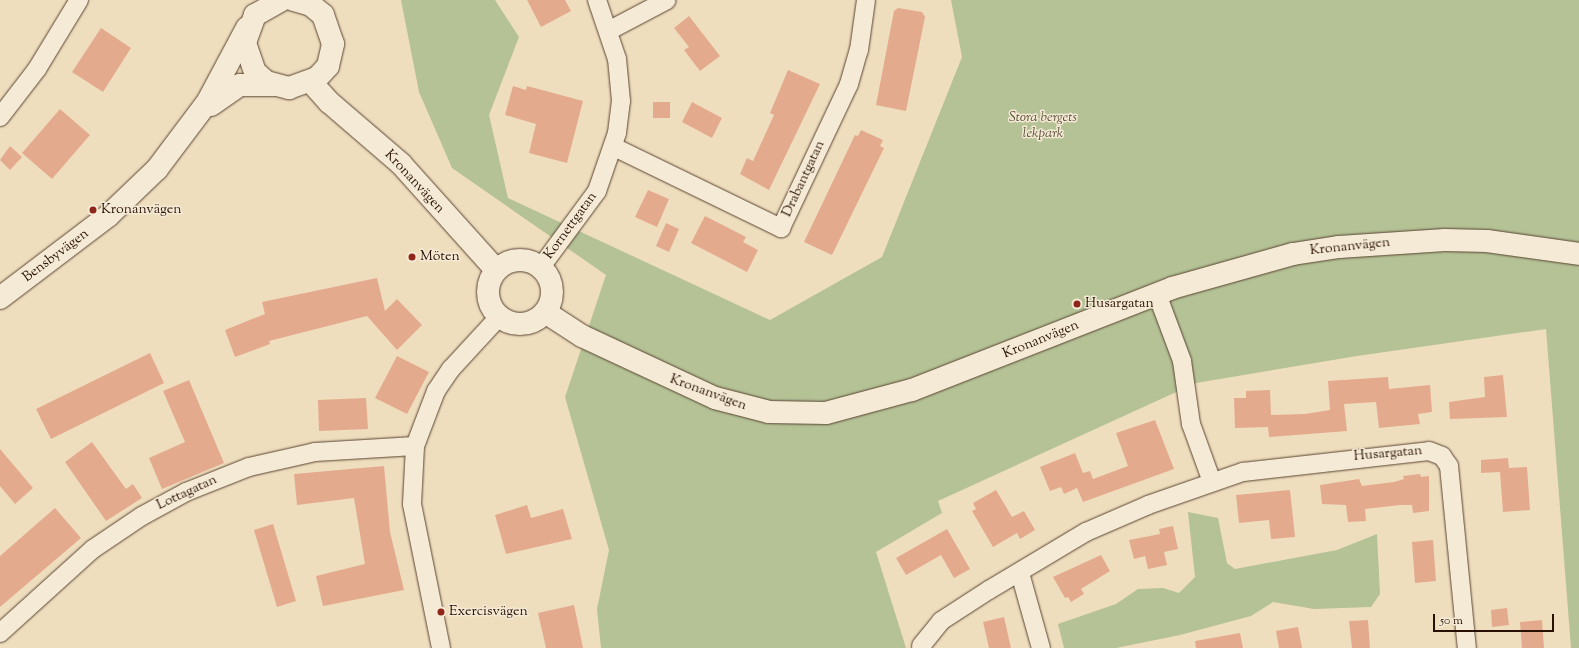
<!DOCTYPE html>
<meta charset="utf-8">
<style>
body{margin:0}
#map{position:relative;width:1579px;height:648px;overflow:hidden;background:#efdebe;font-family:"Sorts Mill Goudy",serif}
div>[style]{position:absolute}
.green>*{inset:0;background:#b4c296}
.building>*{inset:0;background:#e4aa8e}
.roads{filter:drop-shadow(0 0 1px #5a4432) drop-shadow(0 0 1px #5a4432)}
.minor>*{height:18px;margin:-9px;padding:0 9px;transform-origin:9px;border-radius:9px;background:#f5ead5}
.tertiary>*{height:22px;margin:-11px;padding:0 11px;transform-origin:11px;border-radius:11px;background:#f5ead5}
.tertiary>.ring{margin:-11px;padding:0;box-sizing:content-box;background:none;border:22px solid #f5ead5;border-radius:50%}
.secondary>*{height:22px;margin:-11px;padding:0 11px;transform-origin:11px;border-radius:11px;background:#f5ead5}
.dots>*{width:11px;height:11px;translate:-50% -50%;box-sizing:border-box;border:2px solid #f5ead5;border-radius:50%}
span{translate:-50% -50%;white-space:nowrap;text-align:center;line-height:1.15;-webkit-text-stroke:3px #f5ead5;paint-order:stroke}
.park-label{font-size:14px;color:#594f37;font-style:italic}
.street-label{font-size:14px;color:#281104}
.poi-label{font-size:14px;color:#281104}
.left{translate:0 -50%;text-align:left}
.scale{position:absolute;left:1433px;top:614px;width:121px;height:18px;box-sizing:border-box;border:2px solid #281104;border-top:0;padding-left:5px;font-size:12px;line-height:14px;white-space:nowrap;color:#281104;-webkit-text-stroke:3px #f5ead5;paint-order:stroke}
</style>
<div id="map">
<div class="green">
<i style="clip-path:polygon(401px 0,495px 0,519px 37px,489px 115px,508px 198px,770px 320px,882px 257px,962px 57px,951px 0,1579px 0,1579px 648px,1571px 648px,1546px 329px,1357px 356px,1196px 383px,938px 501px,942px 513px,876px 552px,906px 648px,601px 648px,597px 609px,609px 550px,565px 397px,606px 275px,452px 168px,419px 92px)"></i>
<i style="clip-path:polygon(1188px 512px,1218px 518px,1227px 563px,1235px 569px,1337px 550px,1377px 534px,1380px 594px,1371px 607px,1314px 609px,1273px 602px,1251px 616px,1180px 635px,1116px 648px,1064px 648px,1058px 624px,1116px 604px,1138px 589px,1163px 588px,1179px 593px,1195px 577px)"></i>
</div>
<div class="building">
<i style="clip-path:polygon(527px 0,565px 0,571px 11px,541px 27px)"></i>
<i style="clip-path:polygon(898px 8px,922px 12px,925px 17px,906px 111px,876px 105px,894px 11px)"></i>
<i style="clip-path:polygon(689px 16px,720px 56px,700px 71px,684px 50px,689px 47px,674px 28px)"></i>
<i style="clip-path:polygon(101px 28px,131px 48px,103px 92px,72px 72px)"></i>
<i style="clip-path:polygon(788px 70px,820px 84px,769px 190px,740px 174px,747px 158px,753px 161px,774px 115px,770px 113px)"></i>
<i style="clip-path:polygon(513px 86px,526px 90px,527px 86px,583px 101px,567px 163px,529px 153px,536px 124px,505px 115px)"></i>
<i style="clip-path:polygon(653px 102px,670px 102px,670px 118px,653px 118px)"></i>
<i style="clip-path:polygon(692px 102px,722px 118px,712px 138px,682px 122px)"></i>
<i style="clip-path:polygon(60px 109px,90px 135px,52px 179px,22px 153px)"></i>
<i style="clip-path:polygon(861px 130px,883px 140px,880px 146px,884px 148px,832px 255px,804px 242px,855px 135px,858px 136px)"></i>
<i style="clip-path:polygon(10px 146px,22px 157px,10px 170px,0 160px)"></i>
<i style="clip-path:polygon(648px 190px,669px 199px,657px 227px,635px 217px)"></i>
<i style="clip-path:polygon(705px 216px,746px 237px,743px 242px,758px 250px,747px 272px,691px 243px)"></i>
<i style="clip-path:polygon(666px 223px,679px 229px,669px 252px,656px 246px)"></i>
<i style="clip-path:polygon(377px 278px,385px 311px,397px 299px,422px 325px,397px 350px,367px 316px,269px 341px,270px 344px,235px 357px,225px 330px,265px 314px,262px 302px)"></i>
<i style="clip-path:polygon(150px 353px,164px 383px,51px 439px,36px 409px)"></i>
<i style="clip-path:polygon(397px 356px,429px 372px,407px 414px,375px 398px)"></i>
<i style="clip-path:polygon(1503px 375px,1507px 417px,1450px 419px,1449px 402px,1485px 397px,1484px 377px)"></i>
<i style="clip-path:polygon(1388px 377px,1389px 389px,1430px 385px,1432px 412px,1418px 414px,1420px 424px,1379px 428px,1376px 402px,1344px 404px,1347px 431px,1269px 437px,1268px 427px,1235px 428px,1234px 398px,1246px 398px,1246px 391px,1270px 390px,1271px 415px,1305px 414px,1330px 410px,1328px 381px)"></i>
<i style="clip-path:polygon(189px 380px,224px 463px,162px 489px,149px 458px,185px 442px,163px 391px)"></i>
<i style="clip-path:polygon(366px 398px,368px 429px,319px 431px,318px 400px)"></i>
<i style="clip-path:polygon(1155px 420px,1174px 469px,1083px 502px,1077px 488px,1064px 494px,1061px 487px,1050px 491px,1040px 467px,1075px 453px,1083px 473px,1090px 471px,1093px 479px,1128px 466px,1116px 433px)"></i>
<i style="clip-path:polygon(92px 442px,126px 489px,133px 484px,142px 498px,106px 521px,65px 462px)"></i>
<i style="clip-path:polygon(0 449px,33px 488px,15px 504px,0 486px)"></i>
<i style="clip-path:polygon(1508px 458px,1509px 468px,1527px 467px,1530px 510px,1503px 512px,1500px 472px,1481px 473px,1481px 460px)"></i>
<i style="clip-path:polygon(384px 466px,390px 532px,404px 590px,323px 606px,316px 576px,365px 564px,354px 498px,297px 505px,294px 474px)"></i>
<i style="clip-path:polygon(1420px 474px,1421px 477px,1429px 476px,1429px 511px,1413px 513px,1412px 505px,1400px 505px,1365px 509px,1366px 521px,1348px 522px,1346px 505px,1322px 504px,1320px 485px,1359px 479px,1362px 486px,1394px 482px,1404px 479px,1403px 476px)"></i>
<i style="clip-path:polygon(996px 490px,1012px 517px,1024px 511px,1035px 530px,1020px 539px,1017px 533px,993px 547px,972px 511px,976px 509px,973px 503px)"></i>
<i style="clip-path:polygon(1290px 490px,1295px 537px,1271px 539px,1269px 520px,1239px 523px,1236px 495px)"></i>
<i style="clip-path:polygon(527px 505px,531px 518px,563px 509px,572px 539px,506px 554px,495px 515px)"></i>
<i style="clip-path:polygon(55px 508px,81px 538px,0 607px,0 556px)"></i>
<i style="clip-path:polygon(273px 524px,296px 601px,277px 607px,254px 530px)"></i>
<i style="clip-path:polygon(1173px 526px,1178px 549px,1164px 552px,1167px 565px,1148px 569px,1145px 556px,1134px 559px,1129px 540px,1160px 534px,1159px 529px)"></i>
<i style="clip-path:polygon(947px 529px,970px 569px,954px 578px,941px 555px,906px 575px,896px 558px)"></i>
<i style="clip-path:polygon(1433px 540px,1436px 581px,1415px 583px,1412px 542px)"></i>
<i style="clip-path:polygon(1101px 555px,1110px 571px,1081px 589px,1084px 594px,1071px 602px,1068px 597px,1065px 598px,1053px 577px)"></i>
<i style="clip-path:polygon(574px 605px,583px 648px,546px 648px,538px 613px)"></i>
<i style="clip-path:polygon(1507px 608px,1509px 625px,1492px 627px,1491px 610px)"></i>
<i style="clip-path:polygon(1004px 617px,1011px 648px,989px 648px,983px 622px)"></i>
<i style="clip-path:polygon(1368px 620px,1370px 648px,1352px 648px,1349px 621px)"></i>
<i style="clip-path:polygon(1542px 620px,1544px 648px,1522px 648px,1520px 622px)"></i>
<i style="clip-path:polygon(1298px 627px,1302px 648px,1279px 648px,1276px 631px)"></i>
<i style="clip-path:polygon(1240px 633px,1243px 648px,1196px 648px,1195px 641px)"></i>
</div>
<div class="roads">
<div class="minor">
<i style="left:610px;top:30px;width:64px;rotate:-27.8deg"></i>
<i style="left:0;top:117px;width:61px;rotate:-52.4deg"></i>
<i style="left:37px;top:69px;width:81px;rotate:-58.7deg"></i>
<i style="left:614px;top:147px;width:186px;rotate:25.9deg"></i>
<i style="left:781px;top:228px;width:159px;rotate:-64.7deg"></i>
<i style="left:849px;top:84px;width:35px;rotate:-74deg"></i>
<i style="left:859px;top:50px;width:50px;rotate:-82deg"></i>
<i style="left:541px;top:267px;width:94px;rotate:-53.6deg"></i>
<i style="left:597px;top:191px;width:61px;rotate:-71deg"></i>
<i style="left:617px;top:133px;width:32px;rotate:-83deg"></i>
<i style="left:621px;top:101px;width:42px;rotate:-95.4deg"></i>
<i style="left:617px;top:59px;width:62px;rotate:-108.7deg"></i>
<i style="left:1157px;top:294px;width:72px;rotate:69.5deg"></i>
<i style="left:1182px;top:361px;width:64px;rotate:81.9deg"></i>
<i style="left:1191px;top:424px;width:62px;rotate:70.1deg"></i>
<i style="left:1020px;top:573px;width:78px;rotate:74.4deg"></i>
<i style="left:0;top:633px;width:125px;rotate:-42.1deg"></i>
<i style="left:93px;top:549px;width:59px;rotate:-34deg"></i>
<i style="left:142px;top:516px;width:50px;rotate:-28.6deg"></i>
<i style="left:186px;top:492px;width:68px;rotate:-21.6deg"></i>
<i style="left:249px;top:467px;width:68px;rotate:-12.8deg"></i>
<i style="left:315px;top:452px;width:100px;rotate:-3.4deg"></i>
<i style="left:921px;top:646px;width:32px;rotate:-51deg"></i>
<i style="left:941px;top:621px;width:57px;rotate:-32.9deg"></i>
<i style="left:989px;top:590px;width:113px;rotate:-30.9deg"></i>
<i style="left:1086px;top:532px;width:68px;rotate:-23.5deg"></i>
<i style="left:1148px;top:505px;width:101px;rotate:-19.2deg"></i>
<i style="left:1243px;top:472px;width:187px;rotate:-6.4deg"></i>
<i style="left:1429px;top:451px;width:14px;rotate:21deg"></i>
<i style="left:1442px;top:456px;width:12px;rotate:55deg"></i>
<i style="left:1449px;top:466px;width:183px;rotate:84.4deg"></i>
<i style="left:441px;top:648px;width:147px;rotate:-101.4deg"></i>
<i style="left:412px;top:504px;width:58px;rotate:-87deg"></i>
<i style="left:415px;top:446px;width:59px;rotate:-69.1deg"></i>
<i style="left:436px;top:391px;width:27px;rotate:-56deg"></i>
<i style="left:451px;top:369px;width:71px;rotate:-47.3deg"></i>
</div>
<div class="tertiary">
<i style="left:311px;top:82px;width:27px;rotate:48deg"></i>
<i style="left:329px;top:102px;width:95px;rotate:40.7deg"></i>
<i style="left:401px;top:164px;width:142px;rotate:48.1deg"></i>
<i class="ring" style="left:488px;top:260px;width:42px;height:42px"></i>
<i style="left:545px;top:312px;width:44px;rotate:33deg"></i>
<i style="left:582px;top:336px;width:147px;rotate:25deg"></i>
<i style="left:715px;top:398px;width:56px;rotate:14.5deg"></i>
<i style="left:769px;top:412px;width:57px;rotate:1deg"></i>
<i style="left:826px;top:413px;width:89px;rotate:-15deg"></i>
<i style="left:912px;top:390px;width:279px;rotate:-21.4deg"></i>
<i style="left:1172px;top:288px;width:126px;rotate:-15.7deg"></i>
<i style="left:1293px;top:254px;width:47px;rotate:-8.7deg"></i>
<i style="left:1339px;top:247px;width:106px;rotate:-3.8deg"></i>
<i style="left:1445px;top:240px;width:42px;rotate:1.4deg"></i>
<i style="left:1487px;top:241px;width:93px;rotate:8deg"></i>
</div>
<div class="secondary">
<i style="left:282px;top:0;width:31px;rotate:151deg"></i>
<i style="left:255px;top:15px;width:30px;rotate:110deg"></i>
<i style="left:245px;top:43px;width:31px;rotate:71deg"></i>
<i style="left:255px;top:72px;width:15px;rotate:42deg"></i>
<i style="left:266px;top:82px;width:24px;rotate:15deg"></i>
<i style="left:289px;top:88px;width:30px;rotate:-20deg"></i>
<i style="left:317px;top:78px;width:16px;rotate:-47deg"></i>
<i style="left:328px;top:66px;width:23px;rotate:-77deg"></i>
<i style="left:333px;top:44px;width:31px;rotate:-109deg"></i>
<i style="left:323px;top:15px;width:16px;rotate:-140deg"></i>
<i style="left:311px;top:5px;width:18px;rotate:-164deg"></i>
<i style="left:211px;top:105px;width:35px;rotate:-35deg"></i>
<i style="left:240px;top:85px;width:35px"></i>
<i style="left:0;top:298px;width:136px;rotate:-37.2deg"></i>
<i style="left:108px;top:216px;width:68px;rotate:-43.8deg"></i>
<i style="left:157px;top:169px;width:85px;rotate:-53.1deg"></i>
<i style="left:208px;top:101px;width:83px;rotate:-61.9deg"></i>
</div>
</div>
<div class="dots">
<i style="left:93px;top:210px;background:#8f2418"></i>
<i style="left:412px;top:257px;background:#8f2418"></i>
<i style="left:1077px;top:304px;background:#8f2418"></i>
<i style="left:441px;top:612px;background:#8f2418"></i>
</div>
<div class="park-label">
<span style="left:1043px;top:126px">Stora bergets<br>lekpark</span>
</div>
<div class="street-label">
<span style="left:804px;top:179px;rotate:-65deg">Drabantgatan</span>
<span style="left:414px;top:182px;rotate:47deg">Kronanvägen</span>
<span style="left:571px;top:226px;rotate:-54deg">Kornettgatan</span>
<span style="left:1350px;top:247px;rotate:-6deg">Kronanvägen</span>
<span style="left:56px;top:256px;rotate:-37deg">Bensbyvägen</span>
<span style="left:1041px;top:340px;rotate:-22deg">Kronanvägen</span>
<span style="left:708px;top:393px;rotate:20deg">Kronanvägen</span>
<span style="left:1388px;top:454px;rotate:-5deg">Husargatan</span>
<span style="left:187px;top:493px;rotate:-25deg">Lottagatan</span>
</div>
<div class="poi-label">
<span class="left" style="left:101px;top:210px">Kronanvägen</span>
<span class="left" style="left:420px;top:257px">Möten</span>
<span class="left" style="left:1085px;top:304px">Husargatan</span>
<span class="left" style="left:449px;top:612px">Exercisvägen</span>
</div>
<div class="scale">50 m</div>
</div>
